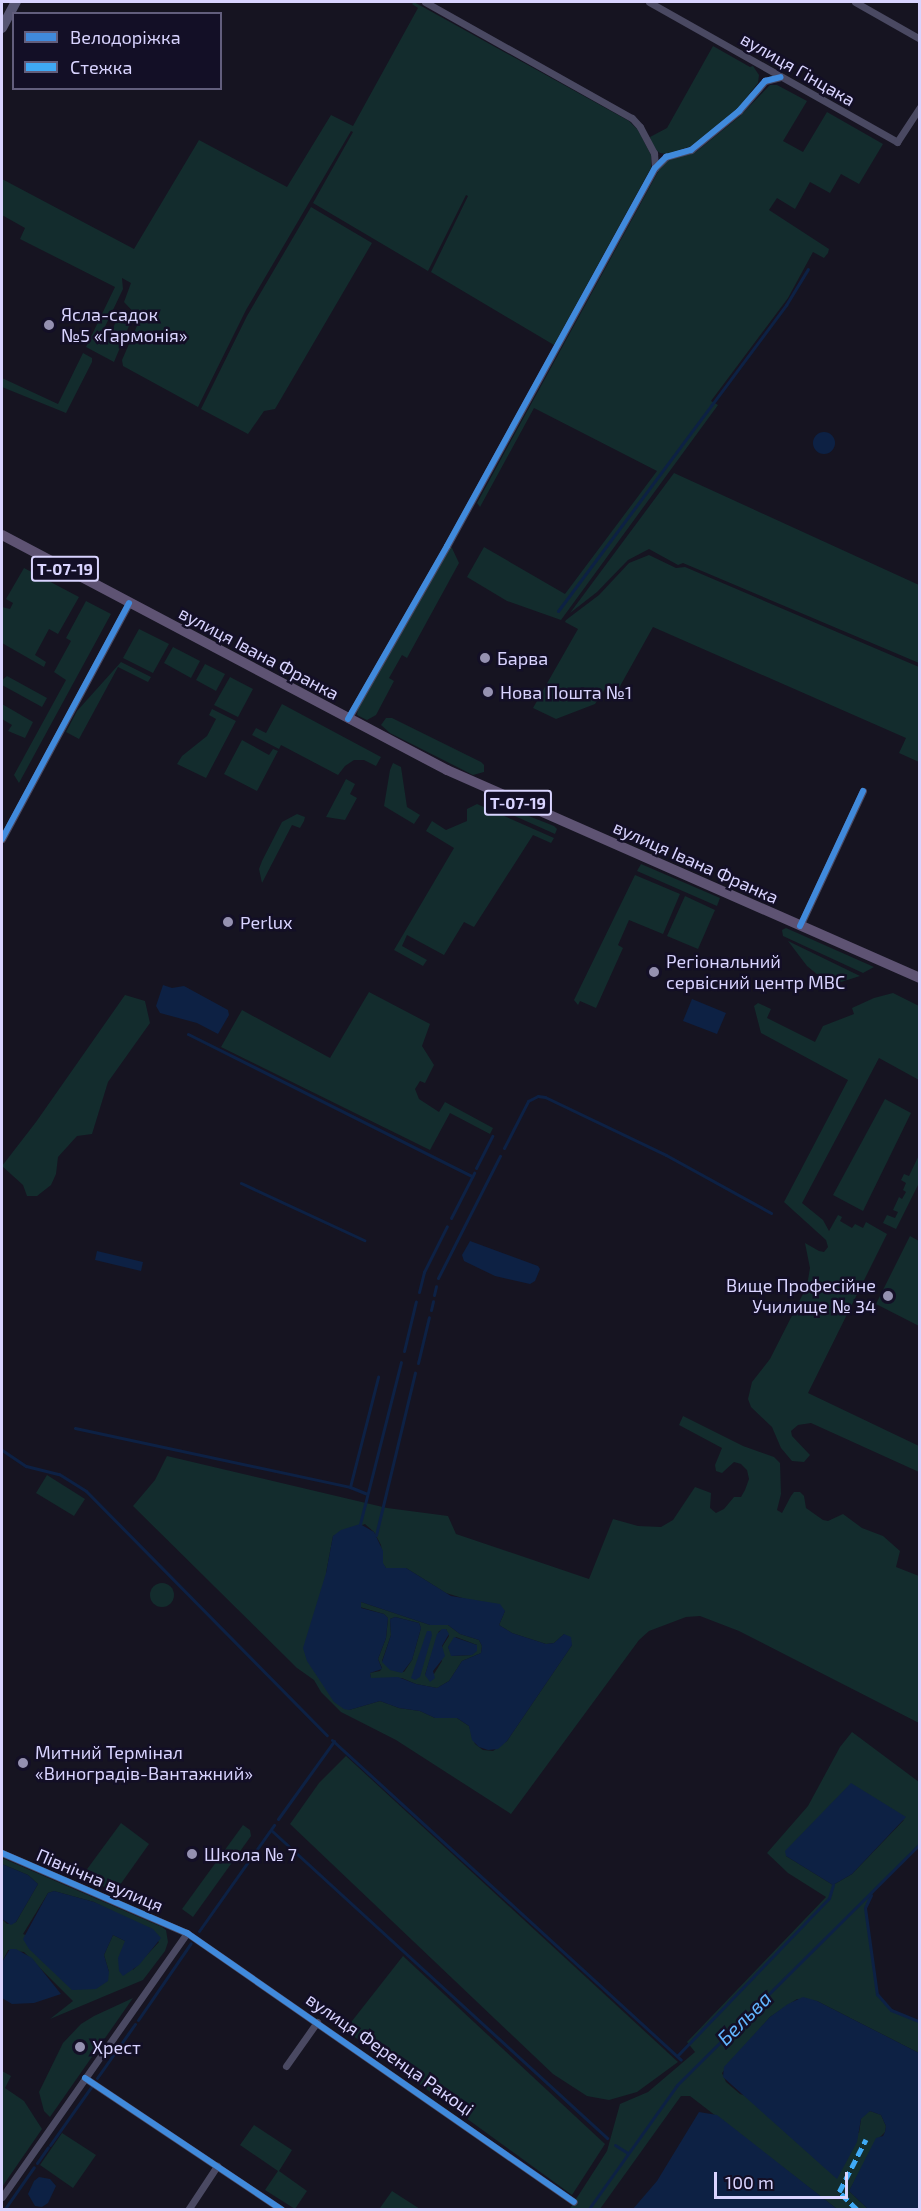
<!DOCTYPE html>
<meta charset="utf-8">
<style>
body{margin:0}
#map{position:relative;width:921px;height:2211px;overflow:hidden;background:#161421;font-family:"Exo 2",sans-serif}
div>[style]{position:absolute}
.green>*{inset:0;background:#132c2d}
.round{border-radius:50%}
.water>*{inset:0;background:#0d2144}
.stream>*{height:3px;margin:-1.5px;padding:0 1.5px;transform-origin:1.5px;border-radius:1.5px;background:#0d2144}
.street>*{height:7px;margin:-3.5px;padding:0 3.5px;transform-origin:3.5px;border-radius:3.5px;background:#4a4962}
.secondary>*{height:10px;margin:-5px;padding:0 5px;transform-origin:5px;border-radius:5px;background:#575674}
.primary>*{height:10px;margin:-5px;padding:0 5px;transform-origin:5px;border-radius:5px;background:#5e5373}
.quiet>*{height:4.5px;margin-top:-2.25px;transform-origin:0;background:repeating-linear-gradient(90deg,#3fa9f5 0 9px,transparent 0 13.5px)}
.cycleway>*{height:6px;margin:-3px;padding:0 3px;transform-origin:3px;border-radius:3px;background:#408adc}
.dots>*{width:16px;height:16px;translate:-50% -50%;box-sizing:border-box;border:3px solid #130f26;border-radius:50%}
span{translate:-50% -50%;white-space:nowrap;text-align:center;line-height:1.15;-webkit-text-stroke:5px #130f26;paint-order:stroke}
.shield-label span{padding:2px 4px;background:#130f26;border:2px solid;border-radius:4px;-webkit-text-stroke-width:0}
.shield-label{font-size:16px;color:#d9d4ff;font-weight:700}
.street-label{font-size:18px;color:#d9d4ff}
.poi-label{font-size:18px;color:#d9d4ff}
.left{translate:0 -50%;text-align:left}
.right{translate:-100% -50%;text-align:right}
.water-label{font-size:20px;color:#62b6ff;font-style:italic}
.frame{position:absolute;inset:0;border:3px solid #d9d4ff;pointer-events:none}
.legend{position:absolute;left:12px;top:12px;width:210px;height:78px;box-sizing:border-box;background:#130f26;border:2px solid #625e7d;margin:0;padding:8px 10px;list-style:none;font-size:18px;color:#d9d4ff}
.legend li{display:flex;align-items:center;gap:12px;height:30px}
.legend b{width:30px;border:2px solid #625e7d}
.scale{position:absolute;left:714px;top:2172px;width:134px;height:27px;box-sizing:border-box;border:3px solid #d9d4ff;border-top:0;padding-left:8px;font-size:18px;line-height:21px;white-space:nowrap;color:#d9d4ff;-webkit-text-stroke:4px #130f26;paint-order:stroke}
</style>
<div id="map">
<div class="green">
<i style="clip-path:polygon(414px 2px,629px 121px,638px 130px,651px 155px,651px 168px,554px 345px,431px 272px,468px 196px,466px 195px,428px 271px,313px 203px,353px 132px,351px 131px,246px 310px,198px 407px,123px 366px,122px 360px,140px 319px,124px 302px,131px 283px,122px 278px,123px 289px,101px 335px,108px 339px,119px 315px,128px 319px,129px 326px,114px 362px,86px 347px,115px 287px,20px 239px,25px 228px,2px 215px,2px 179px,134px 249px,199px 140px,287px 187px,331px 115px,353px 126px,418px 8px,412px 4px)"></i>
<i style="clip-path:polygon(713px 46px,750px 67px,753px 66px,759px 75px,758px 83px,739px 107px,692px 146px,667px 154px,660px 153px,653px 147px,650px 137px,667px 128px)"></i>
<i style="clip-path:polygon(770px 85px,777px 85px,807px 101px,783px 141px,803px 152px,827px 112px,883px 144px,859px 184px,841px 174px,830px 193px,810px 182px,795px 209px,777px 198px,769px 210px,829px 249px,828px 253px,824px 258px,813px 252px,788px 298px,711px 401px,718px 405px,561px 620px,507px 601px,467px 577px,484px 547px,565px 594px,657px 471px,534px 408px,480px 507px,477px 503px,659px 170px,667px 161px,697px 151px,739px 117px)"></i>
<i style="clip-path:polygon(311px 207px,372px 243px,275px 409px,264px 411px,248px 434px,201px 409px,247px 316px)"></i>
<i style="clip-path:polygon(83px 353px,92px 358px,92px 362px,66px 413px,2px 387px,2px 378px,58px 404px)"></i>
<i style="clip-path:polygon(674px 473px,919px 585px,919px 663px,683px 563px,678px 565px,649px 549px,628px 560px,597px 592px,570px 613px)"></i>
<i style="clip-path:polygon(451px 546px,459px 563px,407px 658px,402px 655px,389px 678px,394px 681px,376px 715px,367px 720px,357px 715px,358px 708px)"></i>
<i style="clip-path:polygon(649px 555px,676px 568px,685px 567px,919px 667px,919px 762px,899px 753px,906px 738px,653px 627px,619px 688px,609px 683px,595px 704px,556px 719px,533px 708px,578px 629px,565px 622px,566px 620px,599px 595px,629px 563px)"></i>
<i style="clip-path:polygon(24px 568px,79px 597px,58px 634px,49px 629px,35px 655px,46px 662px,44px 667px,2px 643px,2px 607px,10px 609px,13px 603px,6px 599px)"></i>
<i style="clip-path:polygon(86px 601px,111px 614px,19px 783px,14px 775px,66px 680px,54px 672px,71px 641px,66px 638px)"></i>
<i style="clip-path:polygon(139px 629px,169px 644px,153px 673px,123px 658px)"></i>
<i style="clip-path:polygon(173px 647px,200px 661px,191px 678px,164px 663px)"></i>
<i style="clip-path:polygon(121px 662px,151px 677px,148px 682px,118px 667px,79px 739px,66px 732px,77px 711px)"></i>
<i style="clip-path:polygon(205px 664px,225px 674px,216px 691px,196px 680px)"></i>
<i style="clip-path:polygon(7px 676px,47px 698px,42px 707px,2px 685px,2px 680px)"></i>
<i style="clip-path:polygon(230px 677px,253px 689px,238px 717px,214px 705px)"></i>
<i style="clip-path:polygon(2px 704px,33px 722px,25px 738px,8px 731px,12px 725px,2px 719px)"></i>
<i style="clip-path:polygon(282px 704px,381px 757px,376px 766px,364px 760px,354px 760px,345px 766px,338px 775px,281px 745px,279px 749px,252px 735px,256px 728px,266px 733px)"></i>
<i style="clip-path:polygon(212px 709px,236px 721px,206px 778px,177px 764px,182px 756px,207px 736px,216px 719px,209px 715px)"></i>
<i style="clip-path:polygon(386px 718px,392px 718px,481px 762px,484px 765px,484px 772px,473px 775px,390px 733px,381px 725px)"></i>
<i style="clip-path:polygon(242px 740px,269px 755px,273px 749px,278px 751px,257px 791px,224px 774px)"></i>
<i style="clip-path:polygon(393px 763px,401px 767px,407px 807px,420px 815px,414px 824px,384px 806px,390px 770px)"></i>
<i style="clip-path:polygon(346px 779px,355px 784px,350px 794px,357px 798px,345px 820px,326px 817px)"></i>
<i style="clip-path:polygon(491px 801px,554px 826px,557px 829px,555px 834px,483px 802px)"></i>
<i style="clip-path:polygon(477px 804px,554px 838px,551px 843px,533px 835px,474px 927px,464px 922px,444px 955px,407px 935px,402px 946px,427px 960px,423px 966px,394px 950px,454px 848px,426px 831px,432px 821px,446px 830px,467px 821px,467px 809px)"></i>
<i style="clip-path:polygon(297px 814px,305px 817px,304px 821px,300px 828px,292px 825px,262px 883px,259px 869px,262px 861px,282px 822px)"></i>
<i style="clip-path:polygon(641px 864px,720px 898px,717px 906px,637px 871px)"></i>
<i style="clip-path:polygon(635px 875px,680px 894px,663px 934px,629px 920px,618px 945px,623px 948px,596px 1008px,580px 1001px,578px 1005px,574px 1000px)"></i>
<i style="clip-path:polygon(685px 896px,715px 910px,698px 949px,667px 936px)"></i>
<i style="clip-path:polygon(786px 928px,874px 967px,863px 973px,783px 936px,782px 930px)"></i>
<i style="clip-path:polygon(788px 941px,860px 976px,841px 982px,818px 975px,807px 966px)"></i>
<i style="clip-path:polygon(369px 992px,430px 1024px,422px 1046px,434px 1065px,425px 1083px,420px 1081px,415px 1089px,419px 1099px,439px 1112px,445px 1102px,493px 1128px,490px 1134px,450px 1113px,430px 1150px,221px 1047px,242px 1010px,330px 1058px)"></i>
<i style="clip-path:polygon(893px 993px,919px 1006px,919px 1080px,879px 1058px,802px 1203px,823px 1220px,829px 1231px,838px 1215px,842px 1217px,840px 1221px,852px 1228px,855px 1224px,863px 1228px,866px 1222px,887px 1234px,808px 1393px,919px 1446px,919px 1472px,811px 1423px,798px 1425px,791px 1431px,792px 1436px,810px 1455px,804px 1462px,792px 1461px,781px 1448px,772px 1427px,751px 1407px,748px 1399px,752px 1382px,770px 1359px,807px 1286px,810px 1268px,805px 1243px,819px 1251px,824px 1252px,828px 1247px,826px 1240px,784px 1202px,848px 1080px,761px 1033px,754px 1006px,758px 1003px,771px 1009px,767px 1018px,815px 1042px,823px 1026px,854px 1014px,852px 1008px,874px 998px)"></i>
<i style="clip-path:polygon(125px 995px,145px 1001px,150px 1023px,108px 1082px,92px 1134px,77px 1136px,58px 1157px,56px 1174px,51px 1185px,37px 1196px,27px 1196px,23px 1185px,2px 1166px,36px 1122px)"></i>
<i style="clip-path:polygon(885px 1099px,911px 1113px,863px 1211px,833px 1195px)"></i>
<i style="clip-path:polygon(919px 1155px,919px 1183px,896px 1229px,883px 1223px,887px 1215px,895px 1218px,898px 1212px,893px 1210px,899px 1197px,902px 1199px,906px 1192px,903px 1190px,906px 1183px,901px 1180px,904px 1174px,909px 1176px)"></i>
<i style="clip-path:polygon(910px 1236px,919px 1241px,919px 1326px,876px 1304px)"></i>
<i style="clip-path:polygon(evenodd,683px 1416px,743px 1446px,774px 1457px,780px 1463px,781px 1494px,777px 1510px,782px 1513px,791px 1496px,794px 1492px,800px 1492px,804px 1496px,806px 1508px,823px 1520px,828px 1521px,843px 1514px,862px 1528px,883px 1536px,900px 1551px,896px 1567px,919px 1576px,919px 1723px,739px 1631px,700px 1616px,686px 1617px,649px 1631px,639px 1640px,511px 1814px,396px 1740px,341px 1712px,321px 1692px,314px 1680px,297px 1668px,133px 1506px,155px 1480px,167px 1456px,387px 1508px,448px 1516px,456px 1534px,589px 1579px,613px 1519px,638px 1526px,661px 1527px,673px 1520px,695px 1487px,711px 1493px,710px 1508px,716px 1513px,724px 1509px,734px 1497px,741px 1497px,745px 1490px,749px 1479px,747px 1470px,741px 1464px,734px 1462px,722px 1473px,716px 1471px,715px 1465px,722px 1448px,679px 1425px,683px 1416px,365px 1524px,374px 1532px,381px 1545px,383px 1564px,386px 1568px,406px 1568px,446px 1593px,505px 1611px,499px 1625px,512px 1633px,546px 1644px,554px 1643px,564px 1634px,572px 1645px,507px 1741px,493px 1751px,483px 1750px,475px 1744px,469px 1726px,457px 1718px,435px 1718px,420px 1711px,399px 1708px,380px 1701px,349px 1710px,326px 1573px,333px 1536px,365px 1524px)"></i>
<i style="clip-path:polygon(47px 1475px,85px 1499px,74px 1516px,36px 1493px)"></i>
<i class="round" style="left:150px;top:1583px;width:24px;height:24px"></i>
<i style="clip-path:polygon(evenodd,361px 1602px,430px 1625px,448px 1625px,460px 1634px,479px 1640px,482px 1646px,481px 1653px,462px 1661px,449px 1681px,437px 1688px,416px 1684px,402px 1678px,371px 1678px,370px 1673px,380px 1671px,382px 1668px,378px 1659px,386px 1638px,388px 1618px,384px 1614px,360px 1607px,361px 1602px,395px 1617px,419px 1623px,421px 1628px,412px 1660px,404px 1672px,396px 1671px,382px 1661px,391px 1635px,390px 1619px,395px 1617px,361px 1602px,446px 1629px,449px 1636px,442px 1647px,442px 1661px,434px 1674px,425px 1675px,439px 1631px,446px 1629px,361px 1602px,456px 1637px,477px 1645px,472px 1655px,452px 1656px,448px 1647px,456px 1637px)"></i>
<i style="clip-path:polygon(evenodd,852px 1732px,919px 1782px,919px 1844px,876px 1888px,865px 1908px,877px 1994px,891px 2010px,919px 2022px,919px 2053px,817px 2001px,797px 1999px,770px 2017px,722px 2073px,726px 2082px,740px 2094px,859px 2133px,861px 2119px,864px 2114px,870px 2111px,881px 2115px,886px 2126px,885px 2132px,878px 2139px,849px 2191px,868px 2209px,837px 2209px,690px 2096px,681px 2096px,600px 2209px,569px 2210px,607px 2151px,620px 2104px,648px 2092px,695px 2052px,687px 2042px,826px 1897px,788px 1873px,767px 1853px,808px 1806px,840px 1747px,852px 1732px,904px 1820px,852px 1874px,833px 1885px,786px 1856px,904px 1820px)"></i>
<i style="clip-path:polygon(346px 1756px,678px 2062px,637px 2092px,609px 2100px,587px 2096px,553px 2074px,290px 1824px,319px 1783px)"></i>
<i style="clip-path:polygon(121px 1823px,149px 1844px,115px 1892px,82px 1876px)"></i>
<i style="clip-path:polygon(243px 1825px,250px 1830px,251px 1836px,193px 1917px,182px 1909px)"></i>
<i style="clip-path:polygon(evenodd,2px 1858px,162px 1927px,166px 1930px,168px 1942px,165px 1951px,143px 1980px,50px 2019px,73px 2001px,24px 1952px,8px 1950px,2px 1962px,2px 1919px,7px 1924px,16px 1922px,38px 1884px,28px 1875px,2px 1864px,2px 1858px,54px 1891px,94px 1902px,119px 1915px,159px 1942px,133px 1970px,125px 1941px,113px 1935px,104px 1955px,109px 1972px,23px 1934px,48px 1893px,54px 1891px)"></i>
<i style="clip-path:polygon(403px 1956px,605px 2144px,572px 2195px,345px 2030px)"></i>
<i style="clip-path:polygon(133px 1998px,50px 2117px,44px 2111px,39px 2092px,63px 2043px,81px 2024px,94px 2016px)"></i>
<i style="clip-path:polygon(2px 2071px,11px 2076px,5px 2088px,24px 2101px,42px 2129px,2px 2187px)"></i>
<i style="clip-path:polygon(254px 2125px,292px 2150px,279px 2171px,307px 2191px,295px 2209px,265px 2190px,278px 2171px,240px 2145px)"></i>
<i style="clip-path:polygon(62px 2133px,96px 2155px,73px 2188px,40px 2165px)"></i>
<i style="clip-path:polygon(392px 2191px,420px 2209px,380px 2208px)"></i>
</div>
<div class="water">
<i class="round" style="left:813px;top:432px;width:22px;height:22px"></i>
<i style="clip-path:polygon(163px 985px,172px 988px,184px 986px,228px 1010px,229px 1015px,218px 1034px,197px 1023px,160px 1013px,156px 1006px)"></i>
<i style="clip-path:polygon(692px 999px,726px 1013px,717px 1034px,683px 1021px)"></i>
<i style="clip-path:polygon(470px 1241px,538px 1266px,540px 1269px,535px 1281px,530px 1284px,495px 1276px,464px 1261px,462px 1255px)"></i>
<i style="clip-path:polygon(97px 1251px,143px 1262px,141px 1271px,95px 1260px)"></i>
<i style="clip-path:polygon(evenodd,360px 1524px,374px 1532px,383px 1551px,383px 1563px,386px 1568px,406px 1568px,451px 1596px,500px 1604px,505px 1611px,499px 1625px,512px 1633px,546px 1644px,554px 1643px,564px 1634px,571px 1637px,572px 1645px,568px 1651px,507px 1741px,498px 1749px,488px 1750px,479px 1747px,472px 1740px,469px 1726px,457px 1718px,435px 1718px,420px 1711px,399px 1708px,380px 1701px,349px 1710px,344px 1709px,334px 1702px,307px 1661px,303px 1648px,326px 1573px,333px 1536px,341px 1530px,360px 1524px,361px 1602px,430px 1625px,448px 1625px,460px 1634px,479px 1640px,482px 1646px,481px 1653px,462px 1661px,449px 1681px,437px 1688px,416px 1684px,398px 1677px,371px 1678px,370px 1673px,382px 1669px,378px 1659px,386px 1638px,388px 1618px,384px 1614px,361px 1608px,361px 1602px)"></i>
<i style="clip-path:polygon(395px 1617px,419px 1623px,421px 1628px,412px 1660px,402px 1673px,390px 1670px,382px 1662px,391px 1635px,390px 1619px)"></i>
<i style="clip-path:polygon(442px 1629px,446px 1629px,449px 1634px,442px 1646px,445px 1656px,433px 1671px,435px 1678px,430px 1682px,425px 1675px,437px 1634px)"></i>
<i style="clip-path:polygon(427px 1631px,431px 1631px,432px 1635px,420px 1677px,415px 1680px,411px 1678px)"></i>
<i style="clip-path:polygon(454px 1637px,477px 1645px,477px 1651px,472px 1655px,451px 1656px,448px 1647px)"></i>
<i style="clip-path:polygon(851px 1783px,906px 1817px,852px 1874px,833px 1885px,786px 1856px,785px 1851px)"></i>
<i style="clip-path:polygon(2px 1864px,28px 1875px,38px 1884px,16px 1922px,11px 1925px,2px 1919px)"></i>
<i style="clip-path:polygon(54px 1891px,94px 1902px,153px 1929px,161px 1938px,139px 1965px,123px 1976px,119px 1971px,118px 1958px,125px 1941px,113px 1935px,104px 1955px,109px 1972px,108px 1981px,96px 1989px,72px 1990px,29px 1949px,23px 1939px,48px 1893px)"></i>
<i style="clip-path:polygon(10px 1949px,16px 1949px,32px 1958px,61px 1994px,34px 2003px,12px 2004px,2px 1998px,2px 1962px)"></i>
<i style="clip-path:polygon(803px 1997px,817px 2001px,919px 2053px,919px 2209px,868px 2209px,849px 2191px,876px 2138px,883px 2136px,885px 2132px,886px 2126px,881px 2115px,870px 2111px,861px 2119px,857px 2142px,837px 2179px,723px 2077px,724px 2067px,770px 2017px,788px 2004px)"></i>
<i style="clip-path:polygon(699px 2112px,717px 2115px,837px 2209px,633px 2209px,657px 2181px)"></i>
<i style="clip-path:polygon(39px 2177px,50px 2179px,56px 2186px,48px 2203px,42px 2207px,35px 2206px,28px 2194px,34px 2181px)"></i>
</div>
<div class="stream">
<i style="left:558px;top:611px;width:382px;rotate:-53.3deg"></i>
<i style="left:786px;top:305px;width:42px;rotate:-58.6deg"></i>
<i style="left:188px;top:1034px;width:318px;rotate:26.6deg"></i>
<i style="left:504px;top:1148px;width:53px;rotate:-62.9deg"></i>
<i style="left:528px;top:1101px;width:11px;rotate:-27deg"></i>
<i style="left:538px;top:1096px;width:7px;rotate:8deg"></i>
<i style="left:545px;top:1097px;width:134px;rotate:25.6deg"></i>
<i style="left:666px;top:1155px;width:120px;rotate:28.9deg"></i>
<i style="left:476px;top:1168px;width:36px;rotate:-63deg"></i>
<i style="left:241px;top:1183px;width:136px;rotate:24.9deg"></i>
<i style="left:451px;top:1218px;width:51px;rotate:-62.9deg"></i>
<i style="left:438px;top:1278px;width:137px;rotate:-63.1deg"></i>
<i style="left:419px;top:1292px;width:21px;rotate:-76deg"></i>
<i style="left:424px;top:1272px;width:51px;rotate:-63.4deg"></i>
<i style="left:434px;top:1295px;width:9px;rotate:-77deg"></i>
<i style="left:431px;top:1310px;width:9px;rotate:-77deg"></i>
<i style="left:404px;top:1351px;width:51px;rotate:-76.5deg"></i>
<i style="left:418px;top:1363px;width:47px;rotate:-76.6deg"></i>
<i style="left:75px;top:1428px;width:281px;rotate:12.1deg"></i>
<i style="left:350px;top:1487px;width:18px;rotate:22deg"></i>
<i style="left:2px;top:1450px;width:29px;rotate:34deg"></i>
<i style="left:26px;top:1466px;width:34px;rotate:14deg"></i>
<i style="left:59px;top:1474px;width:32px;rotate:32deg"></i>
<i style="left:86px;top:1491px;width:343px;rotate:45.4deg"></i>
<i style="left:350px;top:1487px;width:114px;rotate:-75.7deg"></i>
<i style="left:360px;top:1524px;width:167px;rotate:-75.8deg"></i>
<i style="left:376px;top:1535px;width:167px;rotate:-76.5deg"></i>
<i style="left:332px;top:1740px;width:473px;rotate:42.5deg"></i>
<i style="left:278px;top:1819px;width:96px;rotate:-54.3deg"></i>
<i style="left:271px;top:1830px;width:456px;rotate:42.5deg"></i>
<i style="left:871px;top:1895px;width:14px;rotate:115deg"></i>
<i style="left:865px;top:1908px;width:87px;rotate:82.1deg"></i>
<i style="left:877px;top:1994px;width:21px;rotate:49deg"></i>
<i style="left:891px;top:2010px;width:31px;rotate:22deg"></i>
<i style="left:199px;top:1931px;width:130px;rotate:-54.7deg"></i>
<i style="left:138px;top:2020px;width:93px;rotate:-55.5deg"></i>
<i style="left:677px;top:2056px;width:219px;rotate:-46.1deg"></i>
<i style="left:829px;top:1898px;width:14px;rotate:-73deg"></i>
<i style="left:97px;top:2078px;width:66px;rotate:-54.9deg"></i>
<i style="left:50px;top:2145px;width:71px;rotate:-54.7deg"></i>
<i style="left:615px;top:2145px;width:15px;rotate:32deg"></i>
<i style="left:37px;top:2163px;width:19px;rotate:-55deg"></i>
<i style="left:4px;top:2210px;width:52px;rotate:-55.1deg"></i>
<i style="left:588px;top:2210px;width:153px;rotate:-54.5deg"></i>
<i style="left:677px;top:2085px;width:342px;rotate:-44.8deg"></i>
</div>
<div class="street">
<i style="left:425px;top:2px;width:237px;rotate:29.3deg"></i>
<i style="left:632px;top:118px;width:12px;rotate:48deg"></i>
<i style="left:640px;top:127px;width:30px;rotate:62deg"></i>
<i style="left:654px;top:153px;width:15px;rotate:86deg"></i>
<i style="left:649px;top:2px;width:285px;rotate:29.4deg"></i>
<i style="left:897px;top:142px;width:42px;rotate:-56.7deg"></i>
<i style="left:855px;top:2px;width:75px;rotate:29.6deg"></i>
<i style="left:348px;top:719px;width:199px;rotate:-60.2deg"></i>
<i style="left:447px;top:546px;width:431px;rotate:-61.2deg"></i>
<i style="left:655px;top:168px;width:16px;rotate:-45deg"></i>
<i style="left:666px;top:157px;width:26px;rotate:-16deg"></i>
<i style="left:691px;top:150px;width:62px;rotate:-39.1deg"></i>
<i style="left:739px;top:111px;width:40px;rotate:-49deg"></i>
<i style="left:765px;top:81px;width:16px;rotate:-14deg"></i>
<i style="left:2px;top:839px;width:268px;rotate:-61.7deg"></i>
<i style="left:800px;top:926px;width:149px;rotate:-65deg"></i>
<i style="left:2px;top:1853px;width:202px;rotate:23.4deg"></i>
<i style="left:187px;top:1933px;width:471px;rotate:34.8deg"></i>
<i style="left:286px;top:2066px;width:54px;rotate:-54.8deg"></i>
<i style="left:85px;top:2078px;width:237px;rotate:33.8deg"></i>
<i style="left:2px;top:2197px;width:322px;rotate:-55deg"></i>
<i style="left:188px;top:2210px;width:53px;rotate:-56.6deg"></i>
</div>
<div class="secondary">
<i style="left:2px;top:28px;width:30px;rotate:-62deg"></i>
</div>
<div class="primary">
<i style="left:2px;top:535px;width:503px;rotate:27.84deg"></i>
<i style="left:447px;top:770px;width:517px;rotate:23.74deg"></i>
</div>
<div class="quiet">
<i style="left:857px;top:2210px;width:25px;rotate:-135deg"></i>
<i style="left:839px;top:2192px;width:59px;rotate:-63deg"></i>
</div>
<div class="cycleway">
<i style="left:348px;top:719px;width:199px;rotate:-60.2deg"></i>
<i style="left:447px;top:546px;width:431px;rotate:-61.2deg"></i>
<i style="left:655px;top:168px;width:16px;rotate:-45deg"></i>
<i style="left:666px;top:157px;width:26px;rotate:-16deg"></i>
<i style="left:691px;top:150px;width:62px;rotate:-39.1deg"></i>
<i style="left:739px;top:111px;width:40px;rotate:-49deg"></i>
<i style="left:765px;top:81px;width:16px;rotate:-14deg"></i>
<i style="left:2px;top:839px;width:268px;rotate:-61.7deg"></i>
<i style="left:800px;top:926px;width:149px;rotate:-65deg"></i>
<i style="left:2px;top:1853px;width:202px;rotate:23.4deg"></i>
<i style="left:187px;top:1933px;width:471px;rotate:34.8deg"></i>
<i style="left:85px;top:2078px;width:237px;rotate:33.8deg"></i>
</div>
<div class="dots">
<i style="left:49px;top:325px;background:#9591b1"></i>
<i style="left:485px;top:658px;background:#9591b1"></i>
<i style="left:488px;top:692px;background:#9591b1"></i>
<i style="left:228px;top:922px;background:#9591b1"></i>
<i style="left:654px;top:972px;background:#9591b1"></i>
<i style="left:888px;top:1296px;background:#9591b1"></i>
<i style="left:23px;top:1763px;background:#9591b1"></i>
<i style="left:192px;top:1854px;background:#9591b1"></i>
<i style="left:80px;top:2047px;background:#9591b1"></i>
</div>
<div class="shield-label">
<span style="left:65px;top:569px">Т-07-19</span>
<span style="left:518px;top:803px">Т-07-19</span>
</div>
<div class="street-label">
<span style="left:798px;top:69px;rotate:30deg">вулиця Гінцака</span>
<span style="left:259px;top:653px;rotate:28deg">вулиця Івана Франка</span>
<span style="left:696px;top:862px;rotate:24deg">вулиця Івана Франка</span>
<span style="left:100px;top:1880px;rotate:23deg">Північна вулиця</span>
<span style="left:390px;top:2054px;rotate:35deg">вулиця Ференца Ракоці</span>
</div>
<div class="poi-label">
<span class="left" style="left:61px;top:325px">Ясла-садок<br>№5 «Гармонія»</span>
<span class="left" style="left:497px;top:658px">Барва</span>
<span class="left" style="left:500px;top:692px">Нова Пошта №1</span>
<span class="left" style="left:240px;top:922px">Perlux</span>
<span class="left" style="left:666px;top:972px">Регіональний<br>сервісний центр МВС</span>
<span class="right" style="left:876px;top:1296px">Вище Професійне<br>Училище № 34</span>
<span class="left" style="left:35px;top:1763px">Митний Термінал<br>«Виноградів-Вантажний»</span>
<span class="left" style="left:204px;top:1854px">Школа № 7</span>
<span class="left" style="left:92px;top:2047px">Хрест</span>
</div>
<div class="water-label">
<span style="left:744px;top:2018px;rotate:-45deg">Бельва</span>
</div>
<div class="frame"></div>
<ul class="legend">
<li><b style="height:8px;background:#408adc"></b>Велодоріжка</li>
<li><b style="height:8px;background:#3fa9f5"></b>Стежка</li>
</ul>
<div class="scale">100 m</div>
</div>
